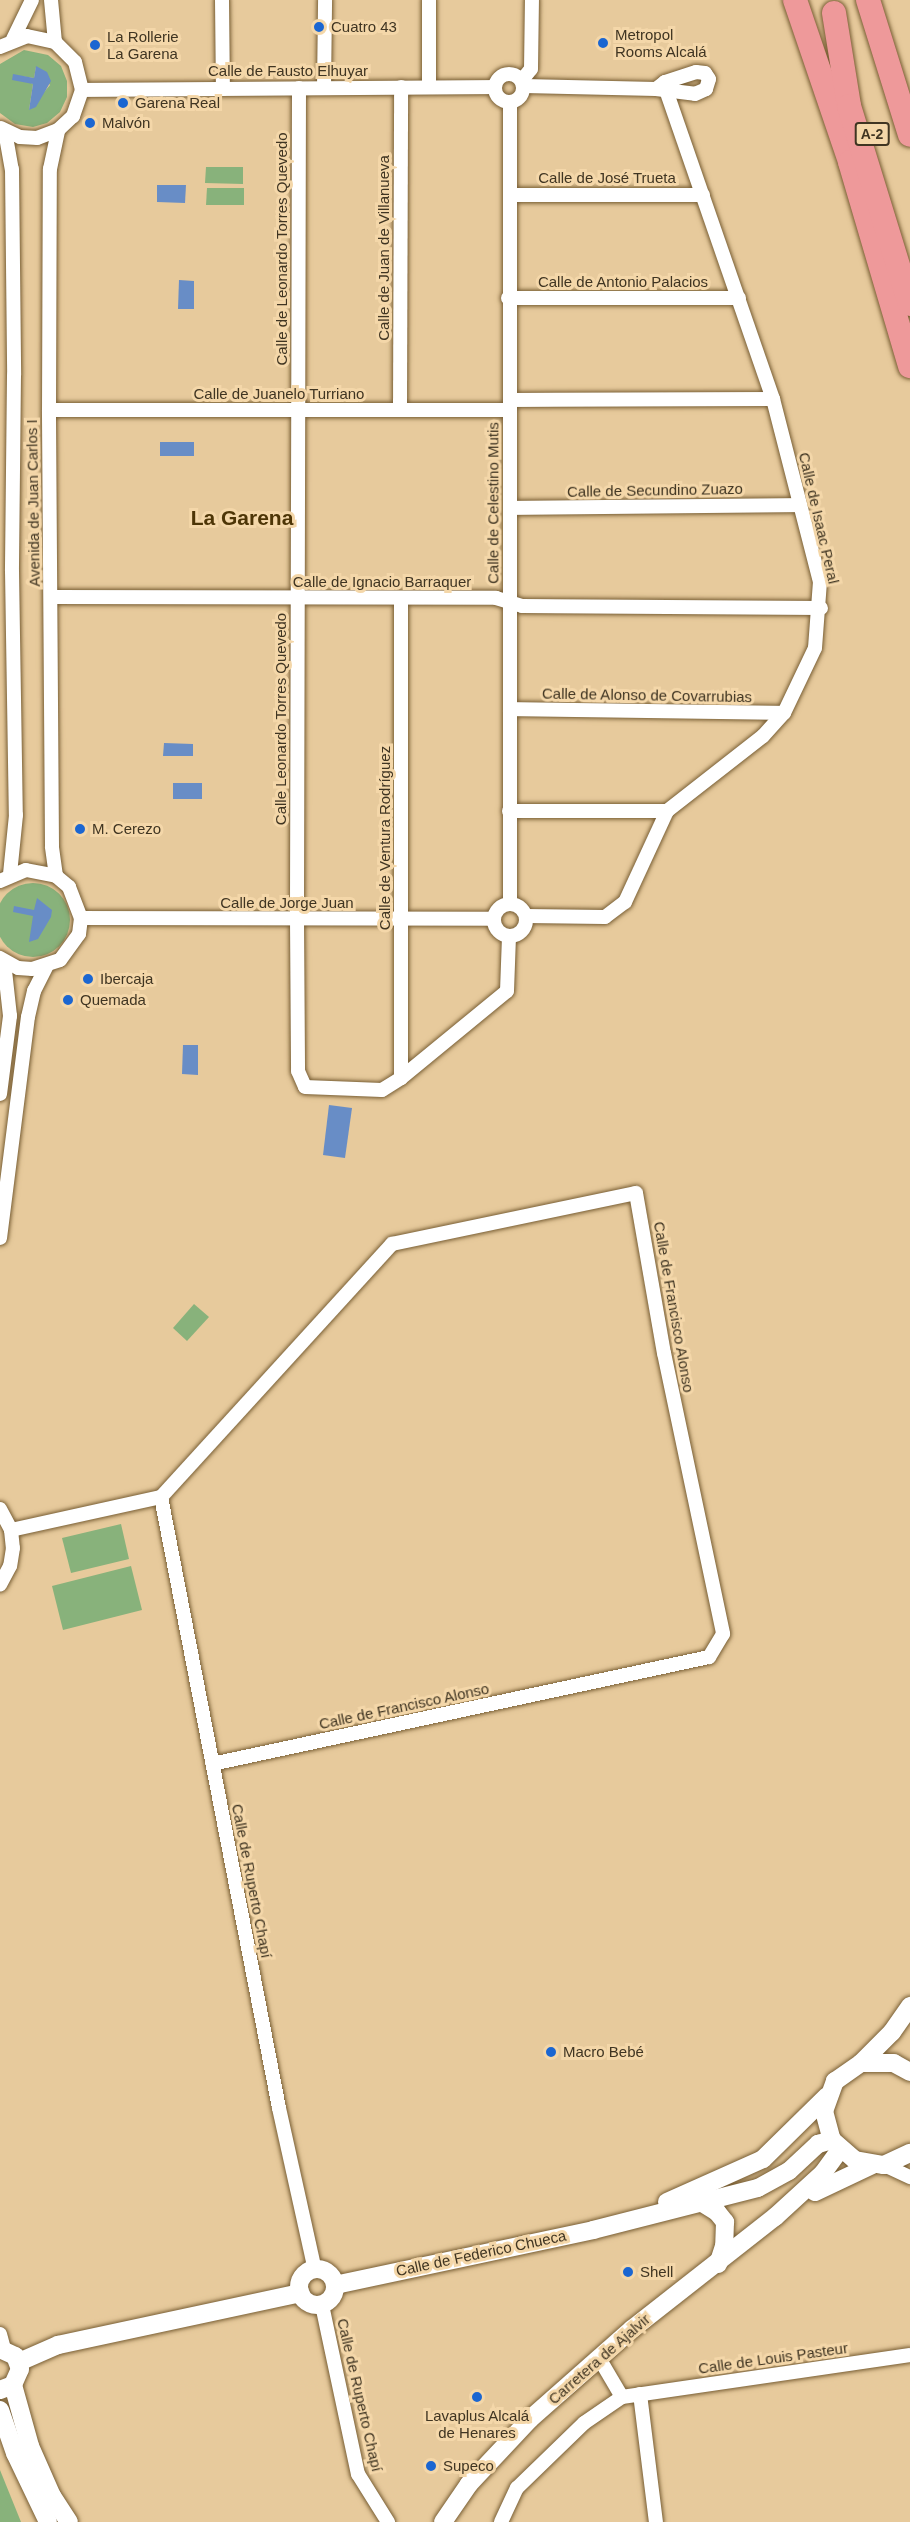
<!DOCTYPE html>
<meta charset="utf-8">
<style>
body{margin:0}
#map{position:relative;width:910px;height:2522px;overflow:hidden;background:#e7ca9c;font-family:Helvetica,sans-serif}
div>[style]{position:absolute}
.green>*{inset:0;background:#88b27b}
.round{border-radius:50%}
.water>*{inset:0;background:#688dc6}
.roads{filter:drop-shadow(0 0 2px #785e34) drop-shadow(0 0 2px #785e34)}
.street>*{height:14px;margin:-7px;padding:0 7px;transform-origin:7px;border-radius:7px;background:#fff}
.street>.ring{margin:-7px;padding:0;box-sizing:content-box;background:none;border:14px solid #fff;border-radius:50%}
.secondary>*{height:18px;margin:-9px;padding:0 9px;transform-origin:9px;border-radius:9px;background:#fff}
.secondary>.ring{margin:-9px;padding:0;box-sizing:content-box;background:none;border:18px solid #fff;border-radius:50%}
.highway>*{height:24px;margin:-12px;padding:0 12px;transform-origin:12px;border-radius:12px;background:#ee999a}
.dots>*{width:16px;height:16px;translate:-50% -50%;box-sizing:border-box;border:3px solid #f4d7a9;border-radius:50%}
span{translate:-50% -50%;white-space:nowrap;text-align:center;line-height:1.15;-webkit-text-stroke:6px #f4d7a9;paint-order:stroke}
.shield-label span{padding:2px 4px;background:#f4d7a9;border:2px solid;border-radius:4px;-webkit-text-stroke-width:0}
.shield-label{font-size:14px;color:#403522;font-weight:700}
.poi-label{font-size:15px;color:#403522}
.left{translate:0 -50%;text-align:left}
.street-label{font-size:15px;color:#403522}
.district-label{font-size:21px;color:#4d3506;font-weight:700}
</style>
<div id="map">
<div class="green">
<i style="clip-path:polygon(evenodd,24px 50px,48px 55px,61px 66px,67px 81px,67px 97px,60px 112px,47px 123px,33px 127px,15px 124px,0 113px,0 64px,24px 50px,36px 67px,50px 85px,29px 110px,33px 84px,13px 75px,34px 78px,36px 67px)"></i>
<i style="clip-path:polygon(206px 167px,243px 167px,243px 184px,205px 183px)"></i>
<i style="clip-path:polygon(207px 188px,244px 188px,244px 205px,206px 205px)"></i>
<i class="round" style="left:-4px;top:883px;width:74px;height:74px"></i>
<i style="clip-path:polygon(194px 1304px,209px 1317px,187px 1341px,173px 1328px)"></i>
<i style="clip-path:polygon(121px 1524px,129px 1559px,71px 1573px,62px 1538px)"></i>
<i style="clip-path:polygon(131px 1566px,142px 1610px,63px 1630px,52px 1586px)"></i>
<i style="clip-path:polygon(0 2470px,21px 2522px,0 2522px)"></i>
</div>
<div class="water">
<i style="clip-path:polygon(36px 66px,47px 72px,51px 81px,36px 107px,29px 110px,33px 84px,12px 80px,13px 74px,34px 78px)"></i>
<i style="clip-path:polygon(157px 185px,186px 185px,185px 203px,157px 202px)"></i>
<i style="clip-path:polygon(179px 280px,194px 281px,194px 309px,178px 309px)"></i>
<i style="clip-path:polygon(160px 442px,194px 442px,194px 456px,160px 456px)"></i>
<i style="clip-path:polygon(164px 743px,193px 744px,193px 756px,163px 756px)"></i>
<i style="clip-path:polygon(173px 783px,202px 783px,202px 799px,173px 799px)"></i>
<i style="clip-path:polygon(37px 898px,52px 910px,51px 917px,38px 939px,29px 942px,33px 916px,13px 912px,14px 906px,34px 910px)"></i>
<i style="clip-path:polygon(183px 1045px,198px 1045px,198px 1075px,182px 1074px)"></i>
<i style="clip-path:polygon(329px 1105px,352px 1108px,345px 1158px,323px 1155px)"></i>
</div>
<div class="roads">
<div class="street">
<i style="left:51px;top:0;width:42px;rotate:84.6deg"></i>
<i style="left:222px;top:0;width:89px;rotate:89.4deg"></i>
<i style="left:429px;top:0;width:87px;rotate:90deg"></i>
<i style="left:13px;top:39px;width:43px;rotate:-64deg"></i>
<i style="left:0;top:47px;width:29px;rotate:-22deg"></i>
<i style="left:27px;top:36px;width:29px;rotate:12deg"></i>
<i style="left:55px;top:42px;width:28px;rotate:45deg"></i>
<i style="left:75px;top:62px;width:29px;rotate:76deg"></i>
<i style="left:82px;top:90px;width:28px;rotate:109deg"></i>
<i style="left:73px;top:116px;width:21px;rotate:137deg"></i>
<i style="left:58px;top:130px;width:22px;rotate:159deg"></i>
<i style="left:37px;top:138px;width:17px;rotate:-177deg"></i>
<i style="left:20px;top:137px;width:21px;rotate:-155deg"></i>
<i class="ring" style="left:495px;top:74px;width:14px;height:14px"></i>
<i style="left:522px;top:80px;width:14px;rotate:-51deg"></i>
<i style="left:531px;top:69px;width:69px;rotate:-89.2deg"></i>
<i style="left:524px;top:86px;width:132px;rotate:1.3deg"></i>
<i style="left:656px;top:89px;width:39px;rotate:7deg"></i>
<i style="left:695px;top:94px;width:12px;rotate:-24deg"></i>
<i style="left:706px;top:89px;width:10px;rotate:-73deg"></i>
<i style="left:709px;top:79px;width:7px;rotate:-124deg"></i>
<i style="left:705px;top:73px;width:9px;rotate:-174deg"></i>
<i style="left:696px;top:72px;width:33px;rotate:162deg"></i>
<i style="left:665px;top:82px;width:11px;rotate:142deg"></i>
<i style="left:299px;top:88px;width:832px;rotate:90.14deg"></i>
<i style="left:297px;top:920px;width:151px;rotate:89.6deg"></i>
<i style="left:298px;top:1071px;width:17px;rotate:66deg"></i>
<i style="left:305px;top:1087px;width:77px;rotate:2.2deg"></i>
<i style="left:382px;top:1090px;width:22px;rotate:-32deg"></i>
<i style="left:401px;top:1078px;width:137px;rotate:-39.4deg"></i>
<i style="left:507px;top:991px;width:55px;rotate:-87.9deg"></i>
<i style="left:324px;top:88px;width:88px;rotate:-89.3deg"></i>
<i style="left:82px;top:90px;width:413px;rotate:-0.4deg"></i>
<i style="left:510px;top:102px;width:801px;rotate:90deg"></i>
<i style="left:5px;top:131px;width:39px;rotate:80deg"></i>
<i style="left:12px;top:169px;width:206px;rotate:89.4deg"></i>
<i style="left:14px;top:375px;width:196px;rotate:90.6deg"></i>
<i style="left:12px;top:571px;width:244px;rotate:89.1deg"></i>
<i style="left:16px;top:815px;width:59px;rotate:95.8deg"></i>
<i style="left:511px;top:195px;width:192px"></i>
<i style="left:508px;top:298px;width:231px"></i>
<i style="left:510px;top:400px;width:263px;rotate:-0.2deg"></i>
<i style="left:49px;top:410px;width:460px"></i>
<i style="left:400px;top:410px;width:323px;rotate:-89.8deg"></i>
<i style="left:511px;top:508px;width:289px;rotate:-0.6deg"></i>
<i style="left:51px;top:597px;width:445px;rotate:0.1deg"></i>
<i style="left:496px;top:598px;width:27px;rotate:17deg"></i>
<i style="left:522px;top:606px;width:299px;rotate:0.4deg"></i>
<i style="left:510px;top:709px;width:274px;rotate:0.8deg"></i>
<i style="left:509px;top:811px;width:158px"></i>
<i style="left:56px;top:876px;width:30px;rotate:-98deg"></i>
<i style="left:52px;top:846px;width:436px;rotate:-90.4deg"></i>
<i style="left:49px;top:410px;width:241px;rotate:-89.8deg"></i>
<i style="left:50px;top:169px;width:40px;rotate:-78deg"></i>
<i style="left:0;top:881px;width:28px;rotate:-23deg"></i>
<i style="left:26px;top:870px;width:31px;rotate:11deg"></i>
<i style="left:56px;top:876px;width:17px;rotate:40deg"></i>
<i style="left:69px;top:887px;width:33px;rotate:69deg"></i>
<i style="left:81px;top:918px;width:16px;rotate:97deg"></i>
<i style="left:79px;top:934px;width:32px;rotate:126deg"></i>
<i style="left:60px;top:960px;width:29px;rotate:162deg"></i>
<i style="left:32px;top:969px;width:14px;rotate:-176deg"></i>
<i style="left:18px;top:968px;width:21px;rotate:-151deg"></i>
<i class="ring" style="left:494px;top:904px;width:18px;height:18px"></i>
<i style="left:526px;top:916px;width:79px;rotate:0.7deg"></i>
<i style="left:605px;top:917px;width:25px;rotate:-37deg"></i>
<i style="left:625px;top:902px;width:100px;rotate:-65.2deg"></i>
<i style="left:667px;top:811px;width:122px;rotate:-38deg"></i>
<i style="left:763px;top:736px;width:31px;rotate:-48deg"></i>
<i style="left:784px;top:713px;width:72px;rotate:-64.5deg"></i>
<i style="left:815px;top:648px;width:66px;rotate:-85.7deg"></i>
<i style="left:820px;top:582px;width:189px;rotate:-104.4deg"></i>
<i style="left:773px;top:399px;width:324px;rotate:-109.1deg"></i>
<i style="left:81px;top:918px;width:412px;rotate:0.1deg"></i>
<i style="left:401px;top:1078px;width:479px;rotate:-90deg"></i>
<i style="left:0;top:1094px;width:79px;rotate:-82.7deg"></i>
<i style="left:10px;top:1016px;width:54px;rotate:-96.3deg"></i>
<i style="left:0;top:1238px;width:223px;rotate:-82.8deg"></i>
<i style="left:28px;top:1017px;width:27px;rotate:-77deg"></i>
<i style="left:34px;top:991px;width:27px;rotate:-63deg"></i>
<i style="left:161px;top:1497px;width:622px;rotate:79.07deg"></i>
<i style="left:279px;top:2108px;width:166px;rotate:77.5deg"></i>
<i style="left:0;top:1509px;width:24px;rotate:62deg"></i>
<i style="left:11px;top:1530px;width:18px;rotate:84deg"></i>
<i style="left:13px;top:1548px;width:18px;rotate:99deg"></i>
<i style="left:10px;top:1566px;width:21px;rotate:118deg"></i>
<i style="left:11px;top:1530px;width:154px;rotate:-12.4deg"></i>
<i style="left:161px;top:1497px;width:343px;rotate:-47.6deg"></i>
<i style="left:392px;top:1244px;width:249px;rotate:-11.8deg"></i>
<i style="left:636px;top:1193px;width:162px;rotate:80.1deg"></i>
<i style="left:664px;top:1353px;width:287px;rotate:78.1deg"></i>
<i style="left:723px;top:1634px;width:27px;rotate:121deg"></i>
<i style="left:709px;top:1657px;width:508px;rotate:167.85deg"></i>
<i style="left:884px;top:2165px;width:29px;rotate:25deg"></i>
<i style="left:322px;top:2305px;width:173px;rotate:78deg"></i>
<i style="left:358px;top:2474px;width:57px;rotate:58deg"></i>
<i style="left:0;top:2334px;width:16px;rotate:75deg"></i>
<i style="left:599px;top:2358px;width:45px;rotate:59.5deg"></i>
<i style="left:640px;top:2394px;width:129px;rotate:82.9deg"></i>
<i style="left:501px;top:2522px;width:38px;rotate:-65deg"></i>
<i style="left:517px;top:2488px;width:93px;rotate:-44.1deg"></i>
<i style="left:584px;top:2423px;width:46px;rotate:-34.4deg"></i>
<i style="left:622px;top:2397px;width:291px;rotate:-8.3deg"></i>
</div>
<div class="secondary">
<i style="left:861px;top:2063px;width:44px;rotate:-45deg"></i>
<i style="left:892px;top:2032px;width:32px;rotate:-55deg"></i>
<i style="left:910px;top:2072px;width:18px;rotate:-151deg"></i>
<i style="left:894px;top:2063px;width:33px;rotate:180deg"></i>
<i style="left:861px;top:2063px;width:32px;rotate:145deg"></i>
<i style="left:835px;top:2081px;width:32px;rotate:110deg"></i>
<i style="left:824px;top:2111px;width:30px;rotate:75deg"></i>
<i style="left:832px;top:2140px;width:30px;rotate:41deg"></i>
<i style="left:855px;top:2160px;width:29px;rotate:10deg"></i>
<i style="left:884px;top:2165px;width:29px;rotate:-25deg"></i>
<i style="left:815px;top:2192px;width:63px;rotate:-25.3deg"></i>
<i style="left:667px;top:2202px;width:105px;rotate:-24.1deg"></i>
<i style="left:763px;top:2159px;width:90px;rotate:-44.5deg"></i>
<i style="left:701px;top:2202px;width:19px;rotate:32deg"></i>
<i style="left:717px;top:2212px;width:13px;rotate:51deg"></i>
<i style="left:725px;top:2222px;width:24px;rotate:92deg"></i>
<i style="left:724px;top:2246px;width:19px;rotate:108deg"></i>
<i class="ring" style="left:299px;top:2269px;width:18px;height:18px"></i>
<i style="left:335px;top:2285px;width:264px;rotate:-12deg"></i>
<i style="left:593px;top:2230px;width:170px;rotate:-14.3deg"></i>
<i style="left:758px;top:2188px;width:35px;rotate:-29deg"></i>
<i style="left:789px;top:2171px;width:40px;rotate:-43deg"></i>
<i style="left:818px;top:2144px;width:15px;rotate:-16deg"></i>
<i style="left:0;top:2349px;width:17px;rotate:25deg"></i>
<i style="left:15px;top:2356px;width:14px;rotate:69deg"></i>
<i style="left:20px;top:2369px;width:17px;rotate:114deg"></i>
<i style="left:13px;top:2385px;width:14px;rotate:159deg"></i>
<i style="left:19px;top:2362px;width:43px;rotate:-23.6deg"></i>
<i style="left:58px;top:2345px;width:248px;rotate:-12.1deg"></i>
<i style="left:13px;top:2385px;width:63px;rotate:74.4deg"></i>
<i style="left:30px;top:2446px;width:55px;rotate:66.3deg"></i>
<i style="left:52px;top:2496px;width:31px;rotate:57deg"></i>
<i style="left:0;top:2410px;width:46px;rotate:70.8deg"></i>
<i style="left:15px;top:2453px;width:76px;rotate:64.4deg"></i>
<i style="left:443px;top:2522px;width:46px;rotate:-55.6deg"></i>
<i style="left:469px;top:2484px;width:89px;rotate:-46.8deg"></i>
<i style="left:530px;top:2419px;width:136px;rotate:-41.4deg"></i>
<i style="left:632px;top:2329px;width:182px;rotate:-38.1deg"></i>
<i style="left:775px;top:2217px;width:65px;rotate:-42.5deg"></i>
<i style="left:823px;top:2173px;width:29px;rotate:-54deg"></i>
</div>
<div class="highway">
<i style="left:795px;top:0;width:171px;rotate:71.2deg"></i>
<i style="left:850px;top:162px;width:213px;rotate:73.6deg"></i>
<i style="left:868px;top:0;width:141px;rotate:72.7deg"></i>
<i style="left:834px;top:13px;width:94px;rotate:80.8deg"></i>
<i style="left:849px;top:106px;width:207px;rotate:72.9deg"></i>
</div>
</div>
<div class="dots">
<i style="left:319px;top:27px;background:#1b66d1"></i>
<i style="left:603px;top:43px;background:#1b66d1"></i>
<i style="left:95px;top:45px;background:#1b66d1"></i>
<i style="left:123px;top:103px;background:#1b66d1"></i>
<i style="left:90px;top:123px;background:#1b66d1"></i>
<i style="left:80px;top:829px;background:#1b66d1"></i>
<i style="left:88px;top:979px;background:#1b66d1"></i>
<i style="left:68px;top:1000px;background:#1b66d1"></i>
<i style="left:551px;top:2052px;background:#1b66d1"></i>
<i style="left:628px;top:2272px;background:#1b66d1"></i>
<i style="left:477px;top:2397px;background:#1b66d1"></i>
<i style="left:431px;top:2466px;background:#1b66d1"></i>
</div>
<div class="shield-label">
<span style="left:872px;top:134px">A-2</span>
</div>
<div class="poi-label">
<span class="left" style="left:331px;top:27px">Cuatro 43</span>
<span class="left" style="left:615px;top:43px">Metropol<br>Rooms Alcalá</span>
<span class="left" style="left:107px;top:45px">La Rollerie<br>La Garena</span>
<span class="left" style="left:135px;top:103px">Garena Real</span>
<span class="left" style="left:102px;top:123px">Malvón</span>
<span class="left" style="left:92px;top:829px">M. Cerezo</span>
<span class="left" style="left:100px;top:979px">Ibercaja</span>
<span class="left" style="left:80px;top:1000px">Quemada</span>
<span class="left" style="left:563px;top:2052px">Macro Bebé</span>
<span class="left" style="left:640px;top:2272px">Shell</span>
<span style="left:477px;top:2424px">Lavaplus Alcalá<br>de Henares</span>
<span class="left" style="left:443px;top:2466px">Supeco</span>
</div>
<div class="street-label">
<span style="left:288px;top:71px">Calle de Fausto Elhuyar</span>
<span style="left:607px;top:178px">Calle de José Trueta</span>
<span style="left:384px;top:248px;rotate:-90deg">Calle de Juan de Villanueva</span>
<span style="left:282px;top:249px;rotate:-90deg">Calle de Leonardo Torres Quevedo</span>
<span style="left:623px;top:282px">Calle de Antonio Palacios</span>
<span style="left:279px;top:394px">Calle de Juanelo Turriano</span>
<span style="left:655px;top:490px;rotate:-1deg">Calle de Secundino Zuazo</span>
<span style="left:33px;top:503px;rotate:-91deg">Avenida de Juan Carlos I</span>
<span style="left:493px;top:503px;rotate:-90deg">Calle de Celestino Mutis</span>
<span style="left:819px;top:518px;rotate:77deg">Calle de Isaac Peral</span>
<span style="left:382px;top:582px">Calle de Ignacio Barraquer</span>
<span style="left:647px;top:695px;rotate:1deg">Calle de Alonso de Covarrubias</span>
<span style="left:281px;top:719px;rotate:-90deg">Calle Leonardo Torres Quevedo</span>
<span style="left:385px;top:838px;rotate:-90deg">Calle de Ventura Rodríguez</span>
<span style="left:287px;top:903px">Calle de Jorge Juan</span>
<span style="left:674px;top:1307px;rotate:80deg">Calle de Francisco Alonso</span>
<span style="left:404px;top:1706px;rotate:-12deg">Calle de Francisco Alonso</span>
<span style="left:252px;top:1881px;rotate:79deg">Calle de Ruperto Chapí</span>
<span style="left:481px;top:2253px;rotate:-12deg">Calle de Federico Chueca</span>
<span style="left:773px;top:2358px;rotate:-8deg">Calle de Louis Pasteur</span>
<span style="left:599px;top:2359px;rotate:-41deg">Carretera de Ajalvir</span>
<span style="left:360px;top:2395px;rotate:77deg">Calle de Ruperto Chapí</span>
</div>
<div class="district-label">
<span style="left:242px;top:518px">La Garena</span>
</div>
</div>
